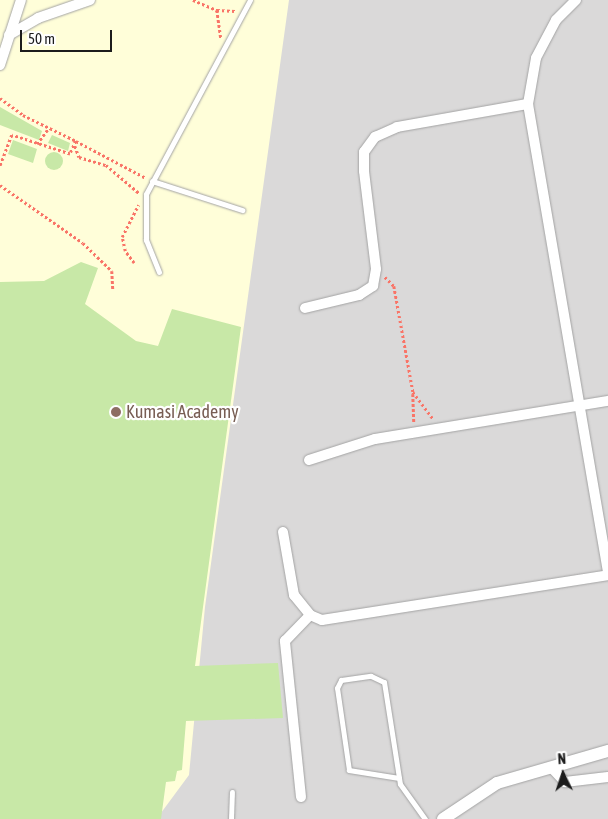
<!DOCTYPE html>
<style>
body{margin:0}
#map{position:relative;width:608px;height:819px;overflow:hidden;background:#ede9e1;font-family:"Asap Condensed",sans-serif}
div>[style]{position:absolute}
.residential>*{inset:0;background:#dad9d9}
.education>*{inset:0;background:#fffed9}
.grass>*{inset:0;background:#c8e8a7}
.round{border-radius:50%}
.path>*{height:2.5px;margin-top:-1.25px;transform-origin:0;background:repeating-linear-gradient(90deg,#f97467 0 2.5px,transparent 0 5px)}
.roads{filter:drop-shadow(0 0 1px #a3a3a3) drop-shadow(0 0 1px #a3a3a3)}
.service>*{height:5px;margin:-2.5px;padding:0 2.5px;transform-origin:2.5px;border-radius:2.5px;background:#fff}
.minor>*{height:10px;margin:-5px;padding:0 5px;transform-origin:5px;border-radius:5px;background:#fff}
.tertiary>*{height:12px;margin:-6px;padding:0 6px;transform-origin:6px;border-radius:6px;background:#fff}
.dots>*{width:14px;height:14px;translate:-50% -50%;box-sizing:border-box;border:2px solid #fff;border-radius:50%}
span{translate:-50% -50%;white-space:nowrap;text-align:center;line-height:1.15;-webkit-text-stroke:4.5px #fff;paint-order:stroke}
.education-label{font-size:18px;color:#785e54}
.left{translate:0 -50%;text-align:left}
.north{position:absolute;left:538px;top:749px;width:50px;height:50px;-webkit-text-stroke:4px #fff;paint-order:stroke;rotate:356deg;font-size:14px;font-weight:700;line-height:20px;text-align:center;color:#1c1c1c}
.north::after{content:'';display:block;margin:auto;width:18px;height:22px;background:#1c1c1c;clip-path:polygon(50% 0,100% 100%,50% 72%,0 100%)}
.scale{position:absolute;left:20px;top:30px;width:92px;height:22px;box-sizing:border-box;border:2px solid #1c1c1c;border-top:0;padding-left:6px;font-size:15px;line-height:18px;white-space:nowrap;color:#1c1c1c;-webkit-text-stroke:4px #fff;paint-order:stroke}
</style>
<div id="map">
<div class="residential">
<i style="clip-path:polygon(0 0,608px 0,608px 819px,0 819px)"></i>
</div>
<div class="education">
<i style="clip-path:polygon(0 0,289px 0,205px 607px,189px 775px,158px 817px,0 819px)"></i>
</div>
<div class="grass">
<i style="clip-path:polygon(0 107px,42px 131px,39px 140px,0 125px)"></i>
<i style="clip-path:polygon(52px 135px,70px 143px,68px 151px,48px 143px)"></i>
<i style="clip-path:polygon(13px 140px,37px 149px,33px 163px,8px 154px)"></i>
<i class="round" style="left:45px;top:152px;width:18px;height:18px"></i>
<i style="clip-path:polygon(81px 262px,98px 268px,85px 304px,136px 341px,158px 346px,172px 309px,241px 327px,195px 666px,278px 663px,283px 718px,186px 721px,182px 770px,177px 771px,175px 781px,166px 782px,161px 819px,0 819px,0 282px,44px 281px)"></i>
</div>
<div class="path">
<i style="left:193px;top:0;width:26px;rotate:23deg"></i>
<i style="left:217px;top:10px;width:29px;rotate:82deg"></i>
<i style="left:217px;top:10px;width:18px;rotate:3deg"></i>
<i style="left:0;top:98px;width:29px;rotate:36deg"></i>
<i style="left:23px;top:115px;width:59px;rotate:26.1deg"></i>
<i style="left:76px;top:141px;width:14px;rotate:115deg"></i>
<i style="left:70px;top:154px;width:61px;rotate:-161.9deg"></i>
<i style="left:12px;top:135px;width:34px;rotate:111deg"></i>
<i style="left:76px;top:141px;width:79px;rotate:27.9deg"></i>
<i style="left:37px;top:144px;width:19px;rotate:-54deg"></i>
<i style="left:75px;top:146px;width:12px;rotate:70deg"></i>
<i style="left:79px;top:157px;width:28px;rotate:17deg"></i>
<i style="left:106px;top:165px;width:43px;rotate:40.3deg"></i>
<i style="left:0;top:185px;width:101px;rotate:34.9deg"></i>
<i style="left:83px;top:243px;width:40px;rotate:44deg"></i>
<i style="left:112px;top:271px;width:19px;rotate:87deg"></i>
<i style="left:134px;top:263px;width:15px;rotate:-127deg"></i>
<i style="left:125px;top:251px;width:14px;rotate:-102deg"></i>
<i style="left:122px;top:237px;width:36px;rotate:-63deg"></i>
<i style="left:385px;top:277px;width:13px;rotate:45deg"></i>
<i style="left:394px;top:286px;width:108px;rotate:79.8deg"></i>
<i style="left:413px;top:392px;width:34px;rotate:53deg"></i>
<i style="left:413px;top:394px;width:29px;rotate:88deg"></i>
</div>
<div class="roads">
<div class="service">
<i style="left:152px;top:181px;width:95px;rotate:17.9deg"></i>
<i style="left:159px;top:272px;width:35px;rotate:-112deg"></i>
<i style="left:146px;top:240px;width:46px;rotate:-90deg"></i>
<i style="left:146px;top:194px;width:220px;rotate:-61.8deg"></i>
<i style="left:399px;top:778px;width:51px;rotate:-170.9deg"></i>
<i style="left:349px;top:770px;width:83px;rotate:-98.3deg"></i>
<i style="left:337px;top:688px;width:9px;rotate:-63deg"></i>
<i style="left:341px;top:680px;width:30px;rotate:-8deg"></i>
<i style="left:371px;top:676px;width:14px;rotate:25deg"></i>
<i style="left:384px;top:682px;width:103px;rotate:81.1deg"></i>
<i style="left:400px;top:784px;width:43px;rotate:54.5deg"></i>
<i style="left:231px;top:819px;width:27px;rotate:-88deg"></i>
</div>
<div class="minor">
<i style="left:576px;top:0;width:28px;rotate:135deg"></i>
<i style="left:556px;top:20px;width:43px;rotate:117.8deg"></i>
<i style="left:536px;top:58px;width:47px;rotate:99.9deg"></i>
<i style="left:528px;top:104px;width:473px;rotate:80.3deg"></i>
<i style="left:9px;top:35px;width:34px;rotate:-30deg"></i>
<i style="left:38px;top:18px;width:55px;rotate:-19.1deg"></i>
<i style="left:0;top:65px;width:68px;rotate:-72.1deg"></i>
<i style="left:305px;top:308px;width:56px;rotate:-13.5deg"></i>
<i style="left:359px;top:295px;width:17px;rotate:-33deg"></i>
<i style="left:373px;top:286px;width:17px;rotate:-80deg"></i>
<i style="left:376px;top:269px;width:99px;rotate:-97deg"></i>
<i style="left:364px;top:171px;width:19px;rotate:-90deg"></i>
<i style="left:364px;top:152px;width:19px;rotate:-54deg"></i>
<i style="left:375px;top:137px;width:24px;rotate:-24deg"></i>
<i style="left:397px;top:127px;width:133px;rotate:-10deg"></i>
<i style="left:309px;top:460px;width:69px;rotate:-17.7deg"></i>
<i style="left:375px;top:439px;width:236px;rotate:-9.3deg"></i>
<i style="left:283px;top:532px;width:64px;rotate:80.1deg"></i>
<i style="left:294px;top:595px;width:26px;rotate:51deg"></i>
<i style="left:310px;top:615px;width:13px;rotate:23deg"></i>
<i style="left:322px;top:620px;width:290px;rotate:-8.9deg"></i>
<i style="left:551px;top:767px;width:21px;rotate:47deg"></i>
<i style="left:565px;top:782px;width:43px;rotate:-6.6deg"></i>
<i style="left:301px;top:797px;width:157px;rotate:-95.9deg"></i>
<i style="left:285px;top:641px;width:36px;rotate:-46deg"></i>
</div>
<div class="tertiary">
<i style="left:443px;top:819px;width:65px;rotate:-33.7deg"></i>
<i style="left:497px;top:783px;width:116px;rotate:-16.1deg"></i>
</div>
</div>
<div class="dots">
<i style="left:116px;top:412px;background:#8d6e63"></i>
</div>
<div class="education-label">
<span class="left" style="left:126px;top:412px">Kumasi Academy</span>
</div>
<div class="north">N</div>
<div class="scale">50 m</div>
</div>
